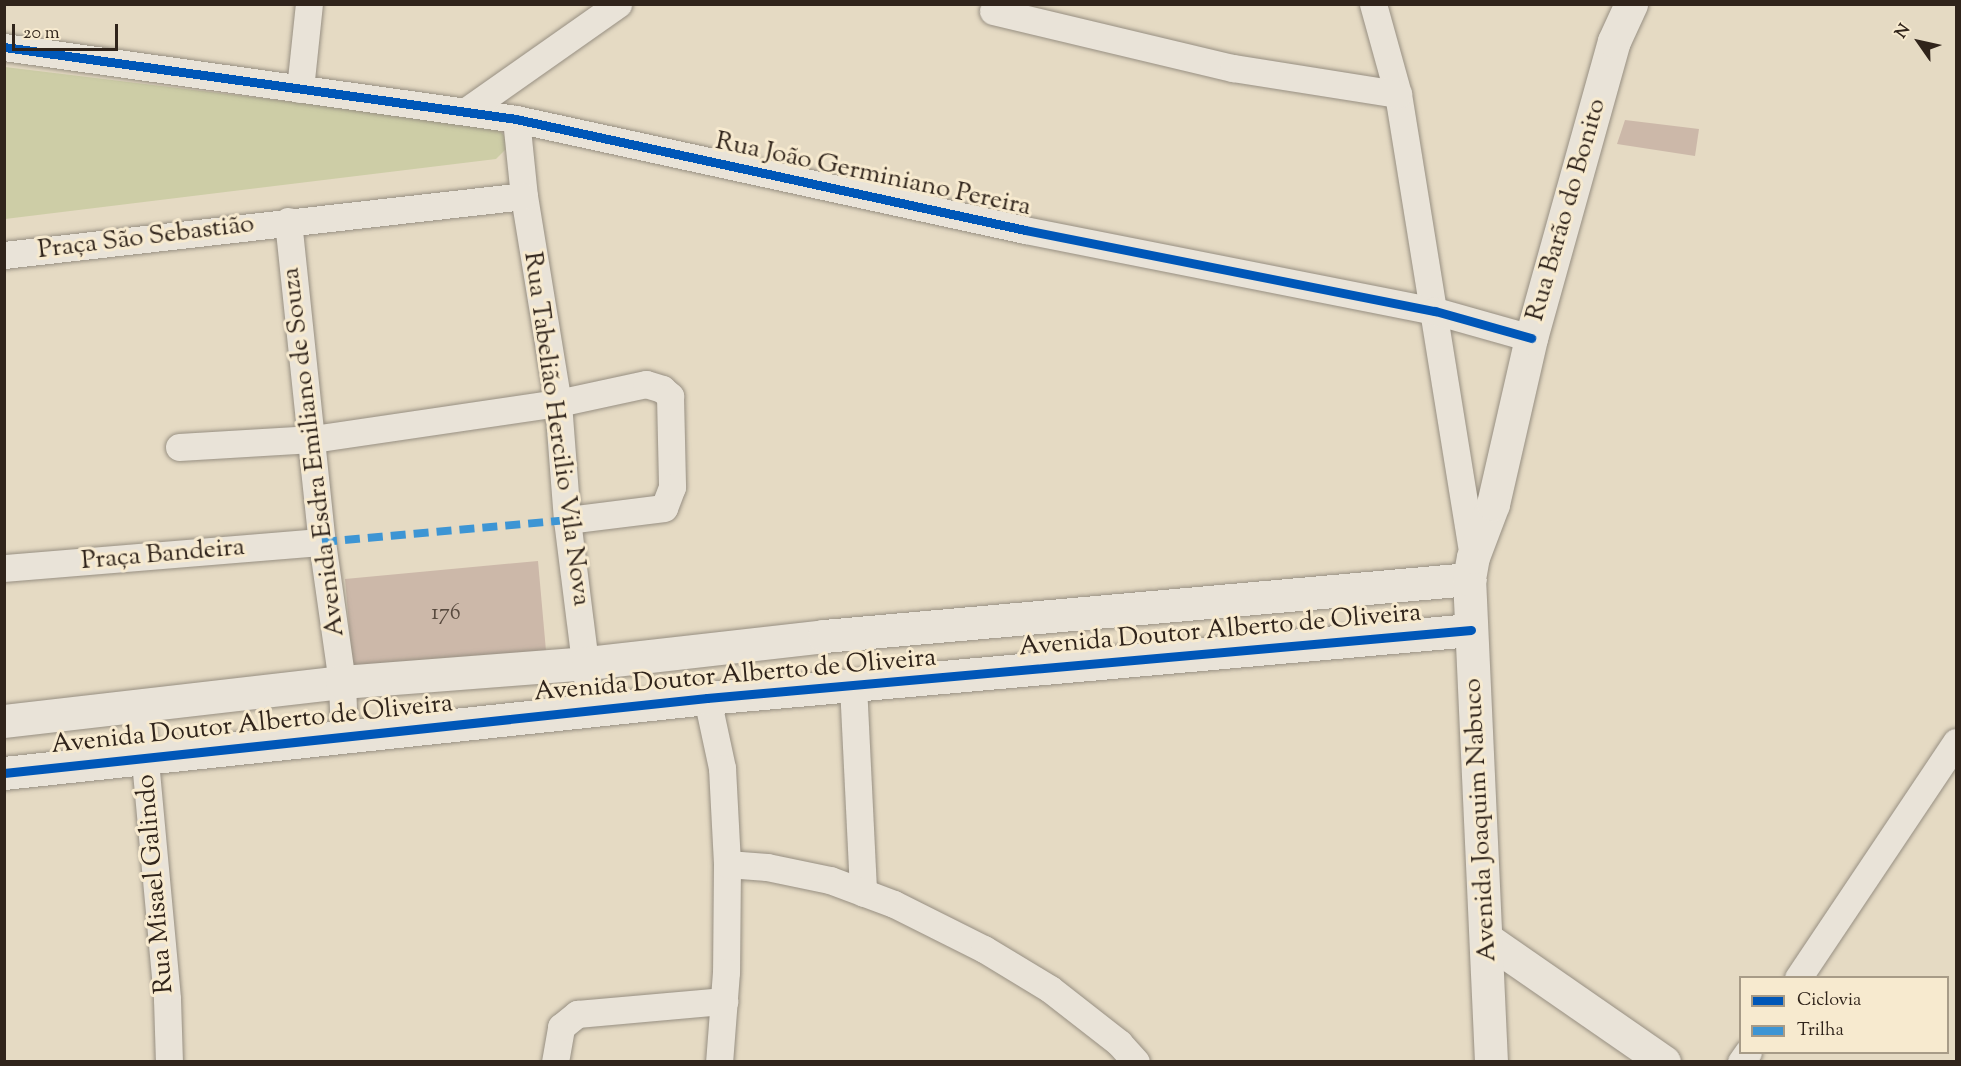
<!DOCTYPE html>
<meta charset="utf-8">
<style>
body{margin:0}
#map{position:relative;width:1961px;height:1066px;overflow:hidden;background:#e5dac3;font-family:"Sorts Mill Goudy",serif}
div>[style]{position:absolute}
.green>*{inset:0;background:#cdcda6}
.building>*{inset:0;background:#ccb8a9}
.roads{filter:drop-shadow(0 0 2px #978f82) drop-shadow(0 0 2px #978f82)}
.street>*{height:27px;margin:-13.5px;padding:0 13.5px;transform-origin:13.5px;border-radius:13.5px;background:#e9e3d8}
.secondary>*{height:33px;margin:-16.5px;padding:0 16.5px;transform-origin:16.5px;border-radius:16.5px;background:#e9e3d8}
.quiet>*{height:8px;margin-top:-4px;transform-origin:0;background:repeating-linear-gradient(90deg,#3d95d4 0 15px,transparent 0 23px)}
.cycleway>*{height:9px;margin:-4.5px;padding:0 4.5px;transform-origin:4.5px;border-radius:4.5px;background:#0057b8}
span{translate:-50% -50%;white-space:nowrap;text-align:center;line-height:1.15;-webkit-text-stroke:6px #f7eacf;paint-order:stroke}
.number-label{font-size:22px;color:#57493e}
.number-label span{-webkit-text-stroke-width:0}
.street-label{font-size:26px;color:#30241b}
.frame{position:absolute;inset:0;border:6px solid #30241b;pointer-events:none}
.legend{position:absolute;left:1739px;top:976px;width:210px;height:78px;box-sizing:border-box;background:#f7eacf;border:2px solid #a79b87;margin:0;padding:8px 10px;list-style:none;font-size:18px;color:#30241b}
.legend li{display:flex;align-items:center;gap:12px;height:30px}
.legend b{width:30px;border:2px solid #a79b87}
.north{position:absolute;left:1889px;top:12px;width:60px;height:60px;-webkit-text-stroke:4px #f7eacf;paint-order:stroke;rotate:304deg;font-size:16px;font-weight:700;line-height:24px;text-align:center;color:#30241b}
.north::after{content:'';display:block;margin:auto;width:21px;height:27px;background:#30241b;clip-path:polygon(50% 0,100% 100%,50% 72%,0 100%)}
.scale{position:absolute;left:12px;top:24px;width:106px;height:27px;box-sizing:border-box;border:3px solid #30241b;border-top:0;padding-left:8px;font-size:18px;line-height:21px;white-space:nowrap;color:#30241b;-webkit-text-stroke:4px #f7eacf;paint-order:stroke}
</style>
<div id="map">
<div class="green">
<i style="clip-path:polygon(5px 67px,497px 127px,511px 144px,496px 159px,5px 219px)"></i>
</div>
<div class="building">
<i style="clip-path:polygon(1625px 120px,1699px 129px,1695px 156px,1617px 144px)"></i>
<i style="clip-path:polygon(538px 561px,546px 651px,353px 670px,345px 579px)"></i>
</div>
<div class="roads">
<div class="street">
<i style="left:1373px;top:4px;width:93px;rotate:74.5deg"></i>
<i style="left:1398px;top:94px;width:469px;rotate:80.8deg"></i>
<i style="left:993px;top:11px;width:247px;rotate:13.4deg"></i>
<i style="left:1233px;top:68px;width:167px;rotate:9deg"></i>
<i style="left:4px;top:47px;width:517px;rotate:8deg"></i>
<i style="left:516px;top:119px;width:521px;rotate:12.3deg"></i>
<i style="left:1025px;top:230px;width:418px;rotate:11.2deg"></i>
<i style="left:1435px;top:311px;width:100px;rotate:15.7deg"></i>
<i style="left:300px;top:89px;width:85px;rotate:-84deg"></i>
<i style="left:466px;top:111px;width:186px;rotate:-35.1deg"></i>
<i style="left:516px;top:119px;width:77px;rotate:84.1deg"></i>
<i style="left:524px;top:196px;width:210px;rotate:80.7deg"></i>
<i style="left:558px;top:403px;width:117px;rotate:85.6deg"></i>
<i style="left:567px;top:520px;width:192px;rotate:82.8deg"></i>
<i style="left:288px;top:221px;width:323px;rotate:84deg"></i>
<i style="left:322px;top:542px;width:141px;rotate:81.9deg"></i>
<i style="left:342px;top:682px;width:54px;rotate:87.9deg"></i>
<i style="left:4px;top:255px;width:523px;rotate:-6.47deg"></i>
<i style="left:179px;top:447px;width:134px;rotate:-3.4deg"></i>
<i style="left:313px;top:439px;width:248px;rotate:-8.4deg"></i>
<i style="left:558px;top:403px;width:90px;rotate:-12.2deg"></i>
<i style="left:646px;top:384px;width:17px;rotate:17deg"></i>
<i style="left:662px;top:389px;width:11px;rotate:41deg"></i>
<i style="left:670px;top:396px;width:91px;rotate:88.7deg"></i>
<i style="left:672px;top:487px;width:22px;rotate:111deg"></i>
<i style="left:664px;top:508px;width:98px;rotate:172.9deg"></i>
<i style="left:4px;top:568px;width:319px;rotate:-4.7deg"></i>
<i style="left:853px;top:685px;width:208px;rotate:87.2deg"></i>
<i style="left:707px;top:698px;width:72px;rotate:77.9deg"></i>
<i style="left:722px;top:768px;width:96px;rotate:87deg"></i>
<i style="left:727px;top:864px;width:108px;rotate:90.5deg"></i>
<i style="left:726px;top:972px;width:90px;rotate:94.4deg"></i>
<i style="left:140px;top:707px;width:293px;rotate:84.7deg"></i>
<i style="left:167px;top:999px;width:63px;rotate:88.2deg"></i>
<i style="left:727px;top:864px;width:40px;rotate:4.3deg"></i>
<i style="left:767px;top:867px;width:64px;rotate:11.7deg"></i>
<i style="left:830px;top:880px;width:68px;rotate:20.6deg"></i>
<i style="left:894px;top:904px;width:101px;rotate:26.6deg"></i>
<i style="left:984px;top:949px;width:77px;rotate:31.2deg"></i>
<i style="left:1050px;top:989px;width:88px;rotate:38deg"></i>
<i style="left:1119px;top:1043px;width:25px;rotate:48deg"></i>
<i style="left:1798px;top:978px;width:284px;rotate:-56.2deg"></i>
<i style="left:555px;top:1062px;width:36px;rotate:-80deg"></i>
<i style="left:561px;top:1027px;width:21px;rotate:-39deg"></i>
<i style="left:577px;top:1014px;width:148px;rotate:-5.1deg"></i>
<i style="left:1741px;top:1062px;width:12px;rotate:-55deg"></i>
</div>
<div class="secondary">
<i style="left:4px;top:721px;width:340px;rotate:-6.6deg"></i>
<i style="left:342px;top:682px;width:247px;rotate:-4.4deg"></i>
<i style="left:588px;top:663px;width:238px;rotate:-6.5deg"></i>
<i style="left:824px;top:636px;width:648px;rotate:-5.05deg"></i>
<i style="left:4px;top:773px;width:707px;rotate:-6.09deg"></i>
<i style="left:707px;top:698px;width:767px;rotate:-5.09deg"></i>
<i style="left:1488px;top:940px;width:214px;rotate:34.7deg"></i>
<i style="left:1491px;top:1062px;width:484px;rotate:-92.6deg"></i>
<i style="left:1469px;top:579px;width:22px;rotate:-80deg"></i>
<i style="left:1473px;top:557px;width:57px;rotate:-69.3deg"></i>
<i style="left:1493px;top:504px;width:170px;rotate:-77.1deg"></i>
<i style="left:1531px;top:338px;width:308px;rotate:-74.4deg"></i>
<i style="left:1614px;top:41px;width:41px;rotate:-65.3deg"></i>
</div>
</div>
<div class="quiet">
<i style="left:322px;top:542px;width:246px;rotate:-5.1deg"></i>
</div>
<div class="cycleway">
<i style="left:4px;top:47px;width:517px;rotate:8deg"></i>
<i style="left:516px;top:119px;width:521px;rotate:12.3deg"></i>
<i style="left:1025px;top:230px;width:418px;rotate:11.2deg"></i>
<i style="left:1435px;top:311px;width:100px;rotate:15.7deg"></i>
<i style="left:4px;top:773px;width:707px;rotate:-6.09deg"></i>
<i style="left:707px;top:698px;width:767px;rotate:-5.09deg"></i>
</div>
<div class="number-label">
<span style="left:446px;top:615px">176</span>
</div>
<div class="street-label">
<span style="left:873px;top:175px;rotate:12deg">Rua João Germiniano Pereira</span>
<span style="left:1567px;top:210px;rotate:-74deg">Rua Barão do Bonito</span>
<span style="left:146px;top:238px;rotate:-7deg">Praça São Sebastião</span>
<span style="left:556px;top:429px;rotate:82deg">Rua Tabelião Hercilio Vila Nova</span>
<span style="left:314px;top:452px;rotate:-97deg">Avenida Esdra Emiliano de Souza</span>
<span style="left:163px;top:555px;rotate:-5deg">Praça Bandeira</span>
<span style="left:1220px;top:631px;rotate:-5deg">Avenida Doutor Alberto de Oliveira</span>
<span style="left:735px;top:676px;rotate:-5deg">Avenida Doutor Alberto de Oliveira</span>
<span style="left:252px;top:725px;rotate:-6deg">Avenida Doutor Alberto de Oliveira</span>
<span style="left:1481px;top:820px;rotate:-93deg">Avenida Joaquim Nabuco</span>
<span style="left:156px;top:884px;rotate:-95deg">Rua Misael Galindo</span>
</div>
<div class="frame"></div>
<ul class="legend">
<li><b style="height:8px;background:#0057b8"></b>Ciclovia</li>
<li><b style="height:8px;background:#3d95d4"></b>Trilha</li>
</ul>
<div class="north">N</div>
<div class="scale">20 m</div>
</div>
